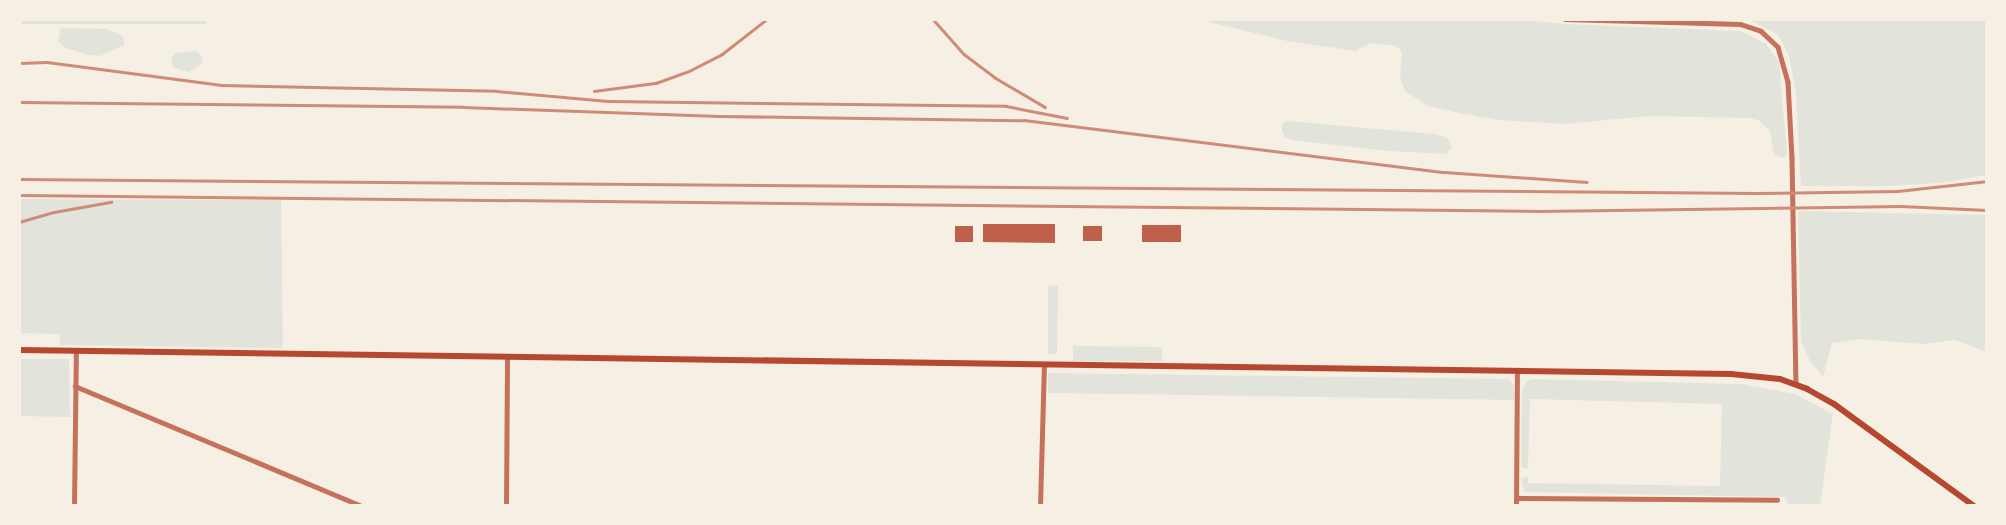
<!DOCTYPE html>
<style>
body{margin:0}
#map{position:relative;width:2006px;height:525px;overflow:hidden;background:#f6efe4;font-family:"PT Sans Narrow",sans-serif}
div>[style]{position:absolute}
.green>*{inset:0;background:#e2e4dc}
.building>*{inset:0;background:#bf614a}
.minor>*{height:4.5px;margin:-2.25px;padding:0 2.25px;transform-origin:2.25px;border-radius:2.25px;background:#c5725c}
.secondary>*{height:6px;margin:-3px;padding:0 3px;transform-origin:3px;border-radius:3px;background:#b5482f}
.rail>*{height:2.5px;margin:-1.25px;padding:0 1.25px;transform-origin:1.25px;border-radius:1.25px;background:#cf8b77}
span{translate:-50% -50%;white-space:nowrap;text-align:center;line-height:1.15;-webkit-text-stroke:7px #f6efe4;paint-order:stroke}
.frame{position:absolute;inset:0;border:21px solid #f6efe4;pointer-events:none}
</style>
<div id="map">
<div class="green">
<i style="clip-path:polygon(19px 19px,207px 19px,207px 24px,19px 24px)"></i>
<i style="clip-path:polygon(1197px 19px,1520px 19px,1563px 24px,1741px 31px,1766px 44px,1779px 62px,1787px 154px,1783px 158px,1774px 155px,1770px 131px,1758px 120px,1748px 118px,1649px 116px,1565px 124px,1498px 120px,1459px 113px,1428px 106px,1405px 91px,1400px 76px,1402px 52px,1396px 46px,1370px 43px,1356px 51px,1287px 41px)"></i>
<i style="clip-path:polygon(1748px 19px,1987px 19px,1987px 175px,1941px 183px,1890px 186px,1801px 186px,1796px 93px,1789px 56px,1778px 35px)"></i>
<i style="clip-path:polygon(61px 28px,107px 29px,119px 34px,124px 39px,124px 45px,100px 56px,88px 55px,66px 48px,58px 41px)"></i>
<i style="clip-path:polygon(196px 51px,202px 56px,203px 62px,199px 66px,188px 72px,173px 67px,171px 60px,174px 53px)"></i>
<i style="clip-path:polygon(1287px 121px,1434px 134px,1447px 137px,1452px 147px,1446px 154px,1388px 151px,1292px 140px,1284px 136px,1282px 130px,1282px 125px)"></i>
<i style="clip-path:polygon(19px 199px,281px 200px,283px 348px,60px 345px,60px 334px,19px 333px)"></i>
<i style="clip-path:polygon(1798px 211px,1987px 215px,1987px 352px,1955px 340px,1922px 344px,1859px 339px,1832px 343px,1823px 377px,1810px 361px,1801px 341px)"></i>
<i style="clip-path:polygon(1048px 285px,1058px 286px,1057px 354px,1048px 354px)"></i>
<i style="clip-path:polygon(1073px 346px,1162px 347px,1162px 361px,1073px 361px)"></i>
<i style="clip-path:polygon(19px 359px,69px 359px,70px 417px,19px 416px)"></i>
<i style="clip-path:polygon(1048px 373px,1508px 379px,1514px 385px,1514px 400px,1048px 393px)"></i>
<i style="clip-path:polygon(1531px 379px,1740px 384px,1795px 394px,1833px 414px,1820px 506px,1788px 506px,1786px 497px,1524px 492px,1521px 478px,1528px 477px,1528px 483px,1720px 486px,1722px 404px,1530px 399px,1528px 469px,1521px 467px,1522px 390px,1526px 382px)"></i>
</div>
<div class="building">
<i style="clip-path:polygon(983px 224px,1055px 224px,1055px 243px,983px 242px)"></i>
<i style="clip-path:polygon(1142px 225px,1181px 225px,1181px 242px,1142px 242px)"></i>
<i style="clip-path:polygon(955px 226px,973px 226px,973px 242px,955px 242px)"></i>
<i style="clip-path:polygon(1083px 226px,1102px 226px,1102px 241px,1083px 241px)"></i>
</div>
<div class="minor">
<i style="left:1565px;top:19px;width:175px;rotate:1.6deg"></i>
<i style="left:1740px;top:24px;width:22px;rotate:18deg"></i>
<i style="left:1761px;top:31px;width:23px;rotate:43deg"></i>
<i style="left:1778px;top:47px;width:36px;rotate:74deg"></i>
<i style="left:1788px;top:82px;width:76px;rotate:87deg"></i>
<i style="left:1792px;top:158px;width:226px;rotate:89deg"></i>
<i style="left:75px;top:386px;width:311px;rotate:22.7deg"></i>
<i style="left:1516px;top:498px;width:261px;rotate:0.4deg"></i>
<i style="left:74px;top:506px;width:155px;rotate:-89.3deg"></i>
<i style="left:506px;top:506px;width:149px;rotate:-89.6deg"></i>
<i style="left:1040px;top:506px;width:140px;rotate:-88.4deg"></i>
<i style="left:1516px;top:506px;width:135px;rotate:-89.6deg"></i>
</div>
<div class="secondary">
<i style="left:19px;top:350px;width:1712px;rotate:0.8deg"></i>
<i style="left:1731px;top:374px;width:49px;rotate:5.8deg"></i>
<i style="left:1780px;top:379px;width:29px;rotate:20deg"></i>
<i style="left:1807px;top:389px;width:31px;rotate:29deg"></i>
<i style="left:1834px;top:404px;width:173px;rotate:36.1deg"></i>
</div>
<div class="rail">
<i style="left:933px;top:19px;width:47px;rotate:48.5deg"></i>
<i style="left:964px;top:54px;width:38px;rotate:37deg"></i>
<i style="left:994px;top:77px;width:59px;rotate:30.5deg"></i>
<i style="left:19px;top:63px;width:28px;rotate:-2deg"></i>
<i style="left:47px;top:62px;width:176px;rotate:7.5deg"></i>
<i style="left:221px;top:85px;width:275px;rotate:1.2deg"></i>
<i style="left:496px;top:91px;width:112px;rotate:5.1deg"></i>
<i style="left:608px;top:101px;width:398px;rotate:0.7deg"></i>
<i style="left:1006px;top:106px;width:62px;rotate:11.1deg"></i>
<i style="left:594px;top:91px;width:63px;rotate:-7.4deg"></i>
<i style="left:656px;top:83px;width:37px;rotate:-20deg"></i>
<i style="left:691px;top:70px;width:35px;rotate:-27deg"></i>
<i style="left:722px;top:54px;width:57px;rotate:-37.9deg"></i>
<i style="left:19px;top:102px;width:444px;rotate:0.6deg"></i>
<i style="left:463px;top:107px;width:256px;rotate:2deg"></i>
<i style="left:719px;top:116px;width:305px;rotate:0.8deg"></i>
<i style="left:1024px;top:120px;width:423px;rotate:7.1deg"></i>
<i style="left:1444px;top:172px;width:143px;rotate:4deg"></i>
<i style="left:19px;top:179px;width:1738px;rotate:0.46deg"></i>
<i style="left:1757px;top:193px;width:141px;rotate:-0.8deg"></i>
<i style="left:1898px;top:191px;width:90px;rotate:-6.4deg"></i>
<i style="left:19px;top:195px;width:1520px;rotate:0.6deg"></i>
<i style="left:1539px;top:211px;width:362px;rotate:-0.8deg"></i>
<i style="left:1901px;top:206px;width:86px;rotate:2.7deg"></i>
<i style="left:19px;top:222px;width:36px;rotate:-16deg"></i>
<i style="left:54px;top:212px;width:58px;rotate:-10deg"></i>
</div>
<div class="frame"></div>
</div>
